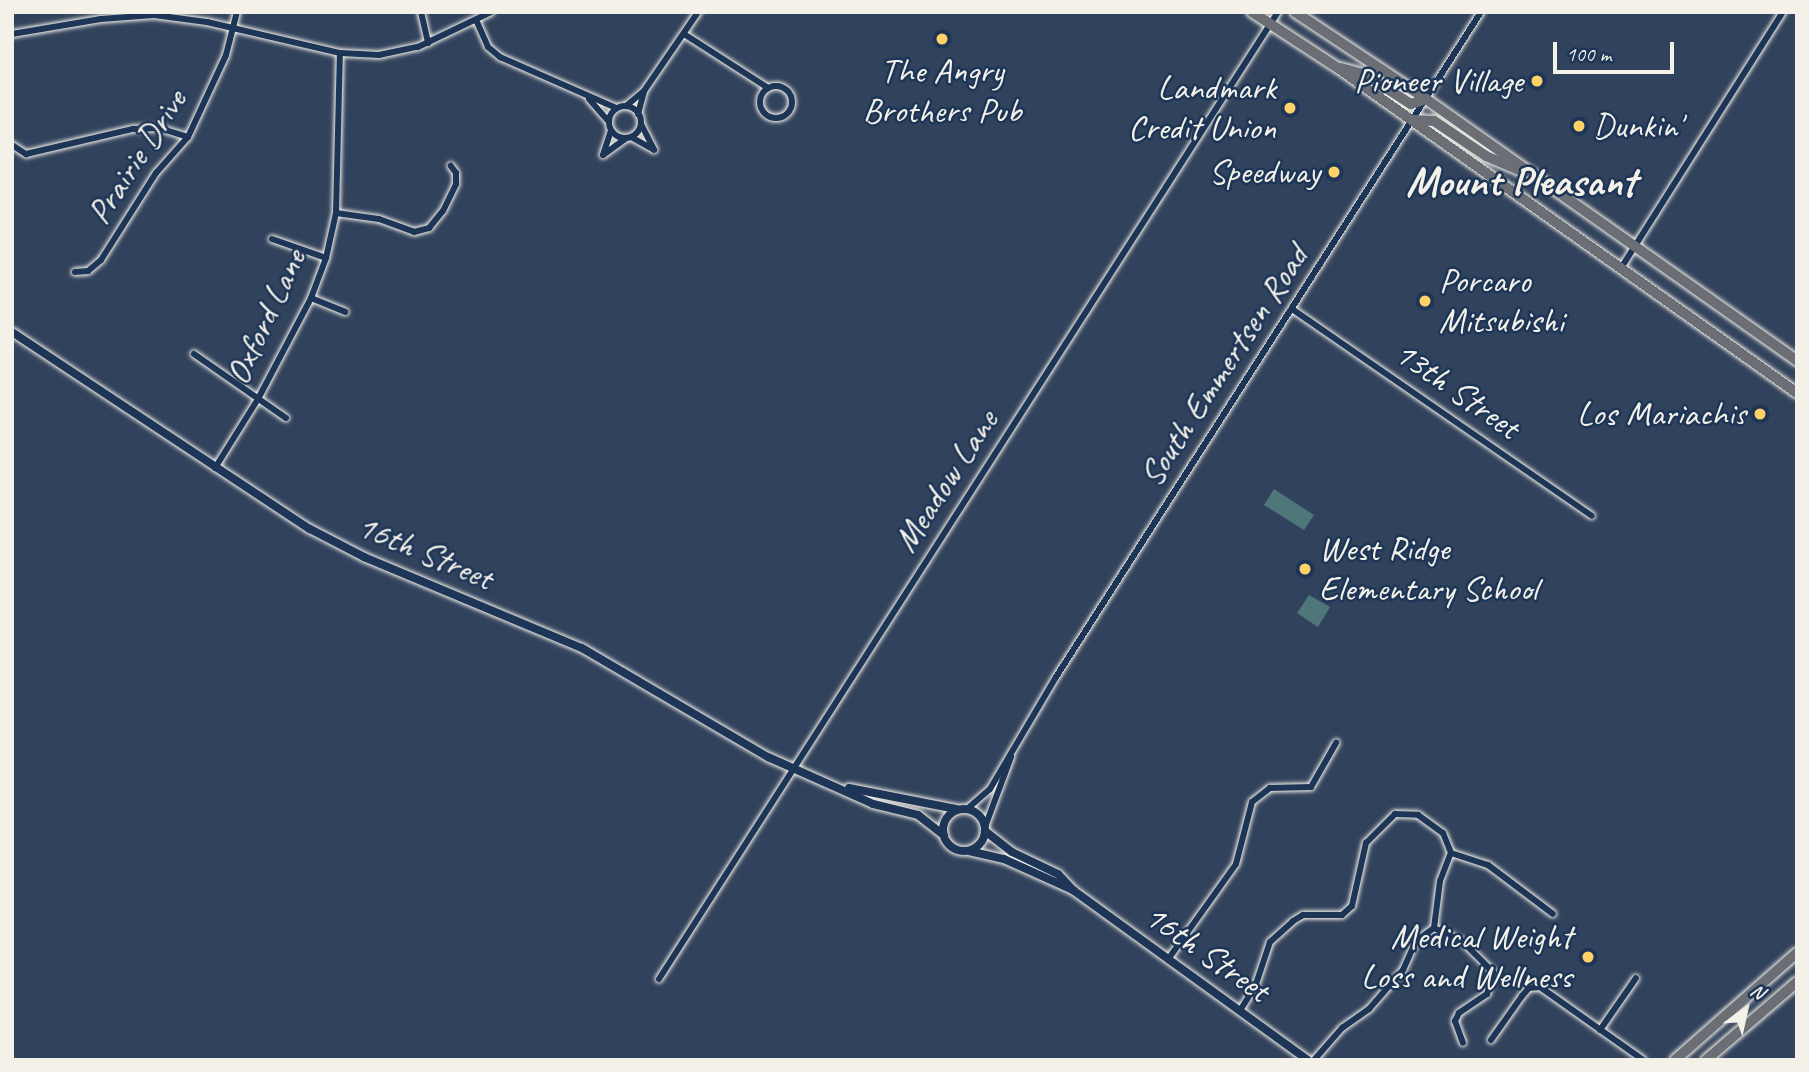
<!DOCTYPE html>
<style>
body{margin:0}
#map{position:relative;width:1809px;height:1072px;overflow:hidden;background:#31425c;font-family:Caveat,sans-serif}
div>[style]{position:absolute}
.green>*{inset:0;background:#4f7679}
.roads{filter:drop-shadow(0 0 2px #f4f1e8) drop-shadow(0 0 2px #f4f1e8)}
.minor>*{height:6px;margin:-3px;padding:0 3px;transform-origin:3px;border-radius:3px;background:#1d3557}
.minor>.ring{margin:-3px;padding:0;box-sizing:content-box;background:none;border:6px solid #1d3557;border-radius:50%}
.tertiary>*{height:8px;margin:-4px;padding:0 4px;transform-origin:4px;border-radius:4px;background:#1d3557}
.tertiary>.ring{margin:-4px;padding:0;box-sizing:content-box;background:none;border:8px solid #1d3557;border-radius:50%}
.primary>*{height:10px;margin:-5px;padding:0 5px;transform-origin:5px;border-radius:5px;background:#6b6f75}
.dots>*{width:19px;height:19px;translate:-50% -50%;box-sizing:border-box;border:4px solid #1d3557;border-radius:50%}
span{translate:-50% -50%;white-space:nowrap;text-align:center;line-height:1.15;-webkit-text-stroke:5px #1d3557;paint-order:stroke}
.poi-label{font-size:35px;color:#f4f1e8}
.right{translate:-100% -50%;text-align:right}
.left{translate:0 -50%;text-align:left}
.street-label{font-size:35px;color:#f4f1e8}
.district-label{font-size:42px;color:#f4f1e8;font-weight:700}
.frame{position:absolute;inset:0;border:14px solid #f4f1e8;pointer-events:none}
.north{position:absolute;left:1711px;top:974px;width:70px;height:70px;-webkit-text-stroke:5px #1d3557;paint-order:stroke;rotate:33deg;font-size:19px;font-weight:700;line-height:28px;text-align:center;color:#f4f1e8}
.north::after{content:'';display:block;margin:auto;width:24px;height:32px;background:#f4f1e8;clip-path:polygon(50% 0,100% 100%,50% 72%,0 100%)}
.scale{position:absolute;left:1553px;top:42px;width:121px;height:32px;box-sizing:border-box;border:4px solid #f4f1e8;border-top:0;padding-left:9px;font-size:21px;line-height:24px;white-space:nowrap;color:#f4f1e8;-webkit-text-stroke:5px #1d3557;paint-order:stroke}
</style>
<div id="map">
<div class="green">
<i style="clip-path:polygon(1274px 489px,1314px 515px,1304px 530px,1264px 505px)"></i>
<i style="clip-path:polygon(1309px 595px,1330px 607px,1318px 627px,1297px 613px)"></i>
</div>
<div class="roads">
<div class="minor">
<i style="left:421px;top:12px;width:32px;rotate:77deg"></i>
<i style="left:477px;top:22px;width:27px;rotate:66deg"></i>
<i style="left:488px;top:47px;width:16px;rotate:40deg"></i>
<i style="left:500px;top:57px;width:127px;rotate:23.7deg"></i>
<i style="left:12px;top:34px;width:90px;rotate:-9.6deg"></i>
<i style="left:101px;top:19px;width:53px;rotate:-4.3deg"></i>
<i style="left:154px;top:15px;width:53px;rotate:7.5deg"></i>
<i style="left:207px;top:22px;width:137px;rotate:13.1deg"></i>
<i style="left:340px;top:53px;width:39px;rotate:3deg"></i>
<i style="left:379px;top:55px;width:40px;rotate:-12deg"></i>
<i style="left:418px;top:47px;width:81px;rotate:-25.6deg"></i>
<i style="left:684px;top:34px;width:100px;rotate:32.7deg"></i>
<i class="ring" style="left:760px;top:86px;width:26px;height:26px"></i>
<i style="left:589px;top:99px;width:29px;rotate:49deg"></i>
<i class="ring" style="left:609px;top:106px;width:26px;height:26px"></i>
<i style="left:626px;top:106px;width:23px;rotate:-40deg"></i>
<i style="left:644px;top:91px;width:96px;rotate:-55.6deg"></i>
<i style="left:638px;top:114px;width:24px;rotate:-75deg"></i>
<i style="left:641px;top:124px;width:29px;rotate:63deg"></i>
<i style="left:631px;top:137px;width:26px;rotate:29deg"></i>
<i style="left:12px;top:145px;width:17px;rotate:33deg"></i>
<i style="left:26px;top:154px;width:110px;rotate:-13.2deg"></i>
<i style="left:133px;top:129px;width:26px;rotate:-2deg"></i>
<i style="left:159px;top:128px;width:30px;rotate:17deg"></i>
<i style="left:603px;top:155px;width:29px;rotate:-36deg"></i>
<i style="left:603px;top:155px;width:25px;rotate:-72deg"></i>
<i style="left:336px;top:213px;width:43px;rotate:7.9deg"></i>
<i style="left:379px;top:219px;width:37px;rotate:20deg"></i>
<i style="left:414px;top:232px;width:16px;rotate:-15deg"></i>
<i style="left:429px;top:228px;width:22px;rotate:-51deg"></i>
<i style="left:443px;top:211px;width:30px;rotate:-64deg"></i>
<i style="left:456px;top:184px;width:11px;rotate:-90deg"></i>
<i style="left:456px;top:173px;width:9px;rotate:-126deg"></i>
<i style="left:272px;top:239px;width:57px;rotate:19.4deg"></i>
<i style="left:1621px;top:268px;width:303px;rotate:-57.7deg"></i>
<i style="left:75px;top:272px;width:13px;rotate:-4deg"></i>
<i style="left:88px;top:271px;width:17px;rotate:-40deg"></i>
<i style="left:101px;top:260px;width:103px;rotate:-57.7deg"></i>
<i style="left:156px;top:173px;width:48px;rotate:-48.4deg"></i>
<i style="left:188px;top:137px;width:90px;rotate:-65.1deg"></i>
<i style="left:226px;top:55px;width:44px;rotate:-75.7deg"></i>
<i style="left:311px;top:298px;width:37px;rotate:22deg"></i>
<i style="left:1292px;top:309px;width:364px;rotate:34.6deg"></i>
<i style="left:194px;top:354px;width:112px;rotate:34.8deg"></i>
<i style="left:215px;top:468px;width:81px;rotate:-58.1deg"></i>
<i style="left:258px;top:399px;width:114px;rotate:-62.3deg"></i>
<i style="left:311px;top:298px;width:43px;rotate:-69.4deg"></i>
<i style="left:326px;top:258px;width:46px;rotate:-77.5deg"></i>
<i style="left:336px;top:213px;width:160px;rotate:-88.6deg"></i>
<i style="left:967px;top:809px;width:30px;rotate:-41deg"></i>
<i style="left:990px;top:789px;width:130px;rotate:-59.5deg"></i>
<i style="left:1056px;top:677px;width:789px;rotate:-57.42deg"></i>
<i style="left:985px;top:827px;width:75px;rotate:-69.6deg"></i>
<i style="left:1434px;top:928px;width:31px;rotate:25deg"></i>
<i style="left:1462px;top:941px;width:44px;rotate:45deg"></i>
<i style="left:1493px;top:972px;width:23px;rotate:105deg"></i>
<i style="left:1487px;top:994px;width:34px;rotate:146deg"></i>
<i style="left:1459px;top:1013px;width:9px;rotate:117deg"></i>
<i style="left:1455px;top:1021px;width:23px;rotate:70deg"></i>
<i style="left:1169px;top:958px;width:115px;rotate:-54.5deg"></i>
<i style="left:1236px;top:864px;width:64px;rotate:-75.5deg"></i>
<i style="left:1252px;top:802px;width:23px;rotate:-38deg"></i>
<i style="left:1270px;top:788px;width:41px;rotate:-1.4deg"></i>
<i style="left:1311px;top:787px;width:51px;rotate:-60.4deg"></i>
<i style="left:659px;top:979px;width:1148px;rotate:-57.38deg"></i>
<i style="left:1241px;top:1009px;width:26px;rotate:-58deg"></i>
<i style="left:1255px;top:987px;width:47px;rotate:-71.6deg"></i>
<i style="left:1270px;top:942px;width:31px;rotate:-42deg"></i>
<i style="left:1293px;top:921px;width:12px;rotate:-31deg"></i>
<i style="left:1303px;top:915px;width:39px"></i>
<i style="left:1342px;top:915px;width:13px;rotate:-42deg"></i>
<i style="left:1352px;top:906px;width:65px;rotate:-77.5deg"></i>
<i style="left:1366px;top:843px;width:41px;rotate:-45deg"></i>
<i style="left:1395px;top:814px;width:23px;rotate:2deg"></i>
<i style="left:1418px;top:815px;width:31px;rotate:36deg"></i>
<i style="left:1443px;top:833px;width:22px;rotate:68deg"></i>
<i style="left:1451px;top:853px;width:39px;rotate:18deg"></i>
<i style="left:1488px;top:865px;width:81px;rotate:37deg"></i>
<i style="left:1600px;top:1030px;width:63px;rotate:-55.3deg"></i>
<i style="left:1491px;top:1040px;width:54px;rotate:-54.8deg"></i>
<i style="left:1522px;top:996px;width:11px;rotate:-49deg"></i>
<i style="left:1529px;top:988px;width:11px;rotate:-5deg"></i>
<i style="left:1540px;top:987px;width:126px;rotate:35.3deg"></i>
<i style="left:1314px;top:1060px;width:43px;rotate:-48.8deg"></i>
<i style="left:1342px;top:1028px;width:33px;rotate:-35deg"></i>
<i style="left:1369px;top:1009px;width:52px;rotate:-48.9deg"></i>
<i style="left:1403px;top:970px;width:32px;rotate:-66deg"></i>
<i style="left:1416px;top:941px;width:22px;rotate:-36deg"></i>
<i style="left:1434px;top:928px;width:47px;rotate:-82.7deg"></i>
<i style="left:1440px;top:881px;width:30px;rotate:-69deg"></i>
</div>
<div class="tertiary">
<i style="left:12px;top:332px;width:357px;rotate:33.5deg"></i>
<i style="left:310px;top:529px;width:61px;rotate:27.4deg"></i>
<i style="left:364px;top:557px;width:236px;rotate:22.7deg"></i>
<i style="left:582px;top:648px;width:216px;rotate:30.4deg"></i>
<i style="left:768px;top:757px;width:115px;rotate:24.1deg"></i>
<i style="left:873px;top:804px;width:46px;rotate:13.7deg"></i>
<i style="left:918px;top:815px;width:33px;rotate:38deg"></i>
<i style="left:849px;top:788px;width:109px;rotate:11.1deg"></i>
<i class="ring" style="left:943px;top:809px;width:34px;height:34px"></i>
<i style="left:985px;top:831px;width:34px;rotate:38deg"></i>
<i style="left:1012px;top:852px;width:51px;rotate:25.6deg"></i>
<i style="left:1058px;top:874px;width:22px;rotate:47deg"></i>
<i style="left:1073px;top:890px;width:290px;rotate:35.9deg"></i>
<i style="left:969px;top:851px;width:36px;rotate:13deg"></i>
<i style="left:1004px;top:859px;width:76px;rotate:24.2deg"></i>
</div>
<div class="primary">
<i style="left:1252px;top:12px;width:103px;rotate:33.1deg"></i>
<i style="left:1338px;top:68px;width:562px;rotate:35.3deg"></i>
<i style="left:1295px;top:12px;width:157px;rotate:33.6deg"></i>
<i style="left:1426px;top:99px;width:454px;rotate:35.2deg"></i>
<i style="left:1341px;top:68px;width:24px;rotate:15deg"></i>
<i style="left:1364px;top:74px;width:56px;rotate:32.6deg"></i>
<i style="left:1411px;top:104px;width:16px;rotate:-18deg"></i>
<i style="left:1413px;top:120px;width:21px;rotate:3deg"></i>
<i style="left:1434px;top:121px;width:63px;rotate:33.9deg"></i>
<i style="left:1486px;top:156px;width:38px;rotate:23deg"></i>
<i style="left:1675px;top:1060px;width:162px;rotate:-41.3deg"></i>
<i style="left:1706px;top:1060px;width:120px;rotate:-40.6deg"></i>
</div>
</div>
<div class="dots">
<i style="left:942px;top:39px;background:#ffd166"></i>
<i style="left:1537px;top:81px;background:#ffd166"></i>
<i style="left:1290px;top:108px;background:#ffd166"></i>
<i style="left:1579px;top:126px;background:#ffd166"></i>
<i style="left:1334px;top:172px;background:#ffd166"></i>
<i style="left:1425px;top:301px;background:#ffd166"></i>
<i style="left:1760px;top:414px;background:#ffd166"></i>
<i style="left:1305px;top:569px;background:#ffd166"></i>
<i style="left:1588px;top:957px;background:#ffd166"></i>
</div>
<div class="poi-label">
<span style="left:942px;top:91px">The Angry<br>Brothers Pub</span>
<span class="right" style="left:1523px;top:81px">Pioneer Village</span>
<span class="right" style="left:1276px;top:108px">Landmark<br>Credit Union</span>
<span class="left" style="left:1593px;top:126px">Dunkin'</span>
<span class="right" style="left:1320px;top:172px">Speedway</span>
<span class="left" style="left:1439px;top:301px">Porcaro<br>Mitsubishi</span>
<span class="right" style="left:1746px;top:414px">Los Mariachis</span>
<span class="left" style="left:1319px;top:569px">West Ridge<br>Elementary School</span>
<span class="right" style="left:1572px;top:957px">Medical Weight<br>Loss and Wellness</span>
</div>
<div class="street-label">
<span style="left:137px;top:157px;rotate:-57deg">Prairie Drive</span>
<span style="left:266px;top:317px;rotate:-65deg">Oxford Lane</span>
<span style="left:1224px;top:366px;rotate:-57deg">South Emmertsen Road</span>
<span style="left:1457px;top:390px;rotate:35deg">13th Street</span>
<span style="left:946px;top:481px;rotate:-57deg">Meadow Lane</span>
<span style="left:425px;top:552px;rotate:23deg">16th Street</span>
<span style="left:1207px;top:953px;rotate:35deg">16th Street</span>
</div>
<div class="district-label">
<span style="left:1521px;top:182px">Mount Pleasant</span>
</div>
<div class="frame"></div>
<div class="north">N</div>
<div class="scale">100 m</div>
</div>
